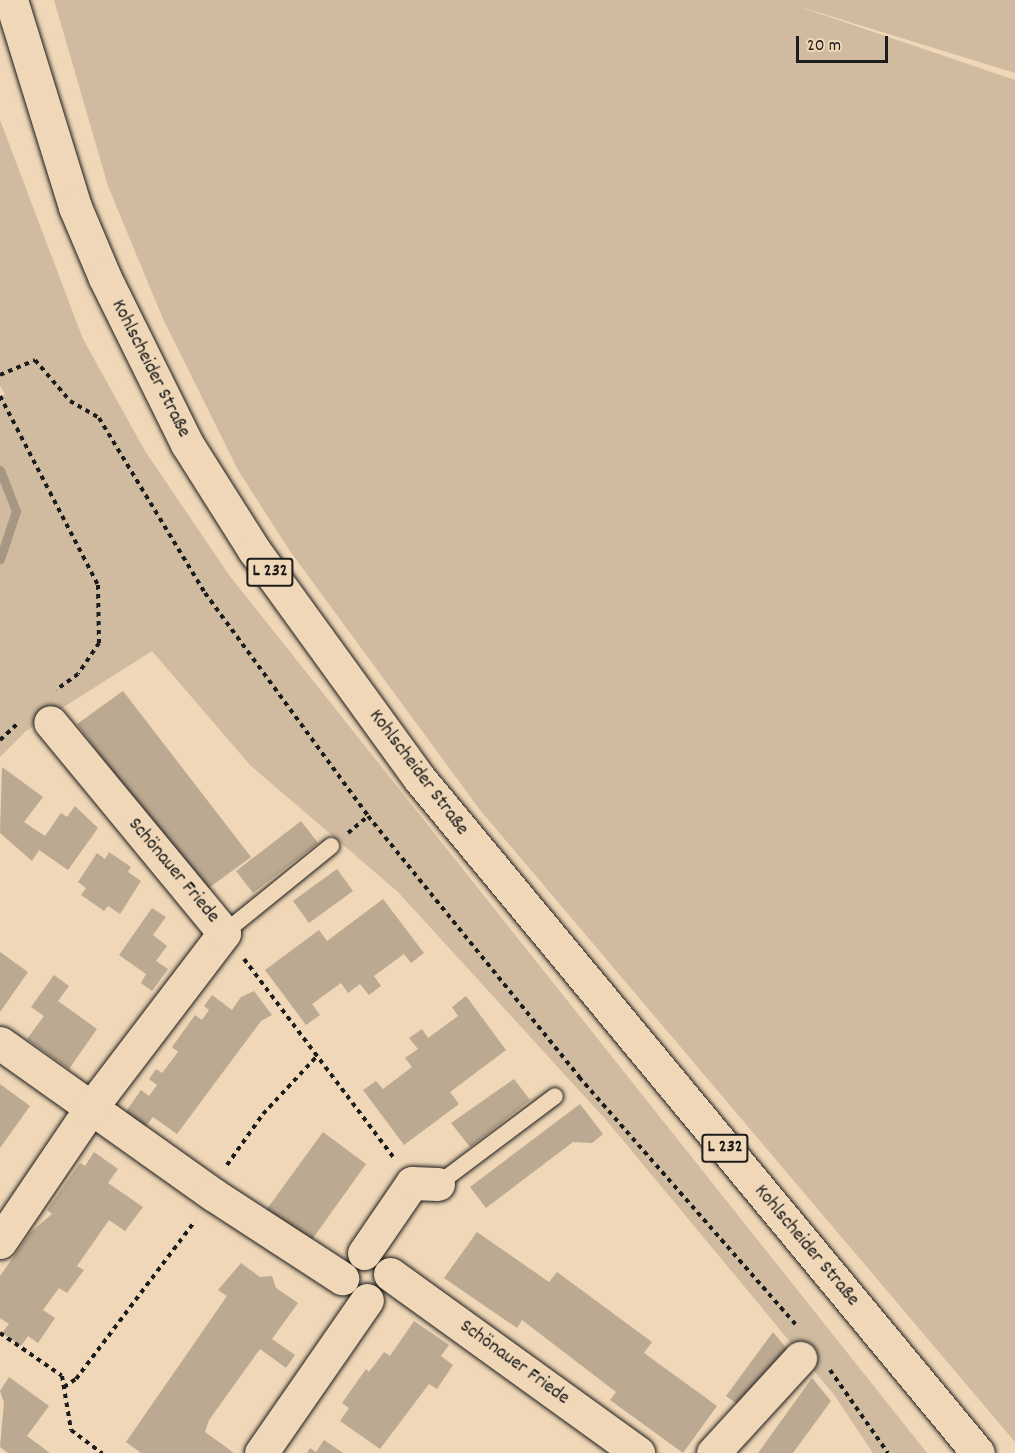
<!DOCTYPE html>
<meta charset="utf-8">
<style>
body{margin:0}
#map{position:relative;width:1015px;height:1453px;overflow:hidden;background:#efd7b7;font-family:Dekko,sans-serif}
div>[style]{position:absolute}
.green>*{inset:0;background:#d0bba0}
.stream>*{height:9px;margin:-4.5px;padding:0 4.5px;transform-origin:4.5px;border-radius:4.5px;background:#a79782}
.building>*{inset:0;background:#bba991}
.path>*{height:4px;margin-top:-2px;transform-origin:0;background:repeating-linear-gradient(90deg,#1c1c1c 0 4.5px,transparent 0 9px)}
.roads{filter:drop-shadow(0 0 2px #1c1c1c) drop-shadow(0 0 2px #1c1c1c)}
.service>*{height:16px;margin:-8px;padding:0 8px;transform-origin:8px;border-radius:8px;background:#efd7b7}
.minor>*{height:33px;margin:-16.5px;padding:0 16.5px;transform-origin:16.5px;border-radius:16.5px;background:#efd7b7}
.primary>*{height:33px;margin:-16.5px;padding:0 16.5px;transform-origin:16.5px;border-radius:16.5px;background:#efd7b7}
span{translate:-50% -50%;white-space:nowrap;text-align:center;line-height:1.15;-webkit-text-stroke:4.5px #efd7b7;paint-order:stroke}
.shield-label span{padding:2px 4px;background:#efd7b7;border:2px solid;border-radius:4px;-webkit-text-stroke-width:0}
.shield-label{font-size:18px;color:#1c1c1c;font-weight:700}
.street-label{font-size:20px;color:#1c1c1c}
.scale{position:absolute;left:796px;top:36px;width:92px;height:27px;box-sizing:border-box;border:3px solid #1c1c1c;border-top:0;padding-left:8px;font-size:18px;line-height:21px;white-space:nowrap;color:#1c1c1c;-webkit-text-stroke:4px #efd7b7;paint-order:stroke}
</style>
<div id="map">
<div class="green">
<i style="clip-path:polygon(54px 0,1015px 0,1015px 73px,791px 4px,1015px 80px,1015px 1442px,480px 810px,290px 551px,238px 470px,163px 319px,108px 186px)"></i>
<i style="clip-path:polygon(0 120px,83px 339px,145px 451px,229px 575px,927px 1453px,873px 1453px,835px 1396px,607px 1121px,398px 892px,250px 765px,152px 651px,26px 731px,0 757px,0 398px,5px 394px,0 386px)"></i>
</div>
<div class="stream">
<i style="left:0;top:470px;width:44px;rotate:68.7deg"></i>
<i style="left:16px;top:511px;width:51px;rotate:108.4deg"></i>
</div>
<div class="building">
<i style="clip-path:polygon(123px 691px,251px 857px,202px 893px,77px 724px)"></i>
<i style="clip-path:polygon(2px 767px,43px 797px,24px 822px,45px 836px,61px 813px,67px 817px,75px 806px,98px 828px,68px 870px,39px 850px,32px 861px,0 833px)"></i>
<i style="clip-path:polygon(301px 821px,318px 843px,253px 893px,236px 871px)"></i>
<i style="clip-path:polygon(109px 852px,131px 867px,128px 872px,141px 881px,120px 914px,108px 906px,104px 911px,81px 895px,86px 888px,78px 882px,97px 853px,105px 859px)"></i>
<i style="clip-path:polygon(337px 869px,353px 891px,309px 923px,293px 901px)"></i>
<i style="clip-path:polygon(383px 899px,424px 953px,411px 963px,404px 954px,374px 976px,381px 986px,369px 995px,360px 984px,348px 993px,341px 983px,312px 1004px,320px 1015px,306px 1025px,265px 970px,319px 930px,327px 941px)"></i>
<i style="clip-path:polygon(152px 908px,166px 917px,153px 935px,167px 946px,156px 961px,168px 969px,152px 991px,141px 983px,146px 974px,119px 955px)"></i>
<i style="clip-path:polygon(0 952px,28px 972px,0 1012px)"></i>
<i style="clip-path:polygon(54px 975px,69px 986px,58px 1001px,97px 1029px,69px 1069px,27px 1039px,44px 1016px,31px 1007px)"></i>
<i style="clip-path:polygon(254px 991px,272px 1015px,261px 1021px,177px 1134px,153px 1117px,145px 1127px,125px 1113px,141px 1090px,149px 1096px,157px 1085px,149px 1079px,156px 1069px,162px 1073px,178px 1052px,172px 1047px,195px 1015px,202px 1020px,209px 1010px,204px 1006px,212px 995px,232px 1010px,241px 997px)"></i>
<i style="clip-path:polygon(466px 996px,506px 1050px,450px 1092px,459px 1104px,404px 1145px,363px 1090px,376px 1081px,383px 1089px,412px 1067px,405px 1058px,418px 1049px,409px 1038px,422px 1029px,428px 1038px,458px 1016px,452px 1007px)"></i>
<i style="clip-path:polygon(514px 1079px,530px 1100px,470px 1147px,451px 1123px)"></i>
<i style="clip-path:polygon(0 1084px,30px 1106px,0 1148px)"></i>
<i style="clip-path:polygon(580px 1104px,603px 1134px,592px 1143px,573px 1142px,486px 1208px,470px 1187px)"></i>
<i style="clip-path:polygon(323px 1132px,366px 1164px,311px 1241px,267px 1209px)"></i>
<i style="clip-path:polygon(94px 1152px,118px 1169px,108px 1183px,143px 1207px,125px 1231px,109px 1220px,77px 1266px,84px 1270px,67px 1293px,59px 1288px,43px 1310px,55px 1318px,38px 1343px,28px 1336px,21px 1346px,2px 1333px,9px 1324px,0 1318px,0 1276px,31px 1232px,52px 1214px,47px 1210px,80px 1163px,85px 1166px)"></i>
<i style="clip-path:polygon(477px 1232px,549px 1282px,557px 1272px,652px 1342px,644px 1353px,717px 1406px,683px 1453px,610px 1400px,616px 1392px,522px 1320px,517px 1328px,444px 1278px)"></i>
<i style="clip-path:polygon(241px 1263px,260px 1277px,272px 1276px,276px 1288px,298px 1303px,272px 1339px,295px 1355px,286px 1368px,260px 1349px,209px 1420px,205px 1432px,234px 1453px,141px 1453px,126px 1442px,227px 1296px,218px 1290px)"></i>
<i style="clip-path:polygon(414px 1321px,449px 1345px,441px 1356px,453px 1365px,437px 1389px,429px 1384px,380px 1449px,340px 1421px,349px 1408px,342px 1403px,366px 1369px,369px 1372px,384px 1352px,390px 1356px)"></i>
<i style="clip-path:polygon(773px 1332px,791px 1354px,748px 1412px,726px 1396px)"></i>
<i style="clip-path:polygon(9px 1377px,49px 1406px,27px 1436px,50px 1453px,8px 1453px,0 1447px,4px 1402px,0 1391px)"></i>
<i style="clip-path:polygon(812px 1378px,831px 1401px,793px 1453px,758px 1453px)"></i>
<i style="clip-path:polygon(324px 1440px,343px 1453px,307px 1453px,310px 1448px,316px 1452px)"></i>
</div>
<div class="path">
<i style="left:0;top:375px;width:38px;rotate:-23deg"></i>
<i style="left:35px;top:360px;width:54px;rotate:49.5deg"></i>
<i style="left:70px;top:401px;width:34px;rotate:30deg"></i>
<i style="left:99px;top:418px;width:205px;rotate:58.8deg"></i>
<i style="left:205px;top:593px;width:276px;rotate:53.8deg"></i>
<i style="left:368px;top:816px;width:336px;rotate:51deg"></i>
<i style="left:579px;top:1077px;width:331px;rotate:48.8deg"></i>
<i style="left:0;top:396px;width:213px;rotate:62.6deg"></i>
<i style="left:98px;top:585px;width:58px;rotate:89deg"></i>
<i style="left:99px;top:643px;width:37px;rotate:124deg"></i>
<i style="left:78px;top:674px;width:27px;rotate:144deg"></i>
<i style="left:0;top:740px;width:26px;rotate:-43deg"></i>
<i style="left:348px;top:833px;width:26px;rotate:-40deg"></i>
<i style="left:244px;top:959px;width:248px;rotate:53deg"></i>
<i style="left:227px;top:1165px;width:62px;rotate:-54.8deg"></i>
<i style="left:263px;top:1114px;width:81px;rotate:-47deg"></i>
<i style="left:0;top:1333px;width:75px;rotate:34.7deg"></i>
<i style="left:62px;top:1376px;width:55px;rotate:80.5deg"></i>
<i style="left:71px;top:1430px;width:39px;rotate:37deg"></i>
<i style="left:830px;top:1370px;width:101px;rotate:55.1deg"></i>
<i style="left:64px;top:1387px;width:14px;rotate:-34deg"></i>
<i style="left:76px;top:1379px;width:198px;rotate:-53deg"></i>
</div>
<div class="roads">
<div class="service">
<i style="left:224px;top:933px;width:138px;rotate:-39.1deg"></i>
<i style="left:438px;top:1184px;width:146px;rotate:-36.9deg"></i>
</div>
<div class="minor">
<i style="left:0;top:1043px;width:262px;rotate:35.4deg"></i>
<i style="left:214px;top:1195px;width:153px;rotate:33deg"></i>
<i style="left:0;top:1242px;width:161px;rotate:-55.9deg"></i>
<i style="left:90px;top:1109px;width:221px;rotate:-52.7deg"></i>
<i style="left:224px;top:933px;width:273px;rotate:-129.5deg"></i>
<i style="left:364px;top:1253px;width:85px;rotate:-55.6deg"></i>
<i style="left:412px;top:1183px;width:26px;rotate:2deg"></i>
<i style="left:390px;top:1274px;width:306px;rotate:35.8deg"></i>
<i style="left:261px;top:1453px;width:186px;rotate:-55.3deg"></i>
<i style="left:713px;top:1453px;width:129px;rotate:-47.5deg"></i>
</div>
<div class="primary">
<i style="left:11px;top:0;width:217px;rotate:72.8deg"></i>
<i style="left:75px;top:207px;width:77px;rotate:67.1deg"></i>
<i style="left:105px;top:278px;width:185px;rotate:63.7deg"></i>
<i style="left:187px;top:444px;width:125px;rotate:57.7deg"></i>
<i style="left:254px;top:550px;width:281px;rotate:54.1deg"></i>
<i style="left:419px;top:778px;width:876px;rotate:50.37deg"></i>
</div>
</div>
<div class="shield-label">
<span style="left:270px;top:572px">L 232</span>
<span style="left:725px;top:1148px">L 232</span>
</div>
<div class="street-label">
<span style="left:150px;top:369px;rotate:63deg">Kohlscheider Straße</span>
<span style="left:418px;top:773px;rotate:53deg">Kohlscheider Straße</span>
<span style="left:173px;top:871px;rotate:50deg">Schönauer Friede</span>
<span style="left:806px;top:1246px;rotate:50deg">Kohlscheider Straße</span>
<span style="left:514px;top:1363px;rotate:36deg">Schönauer Friede</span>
</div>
<div class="scale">20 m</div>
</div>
